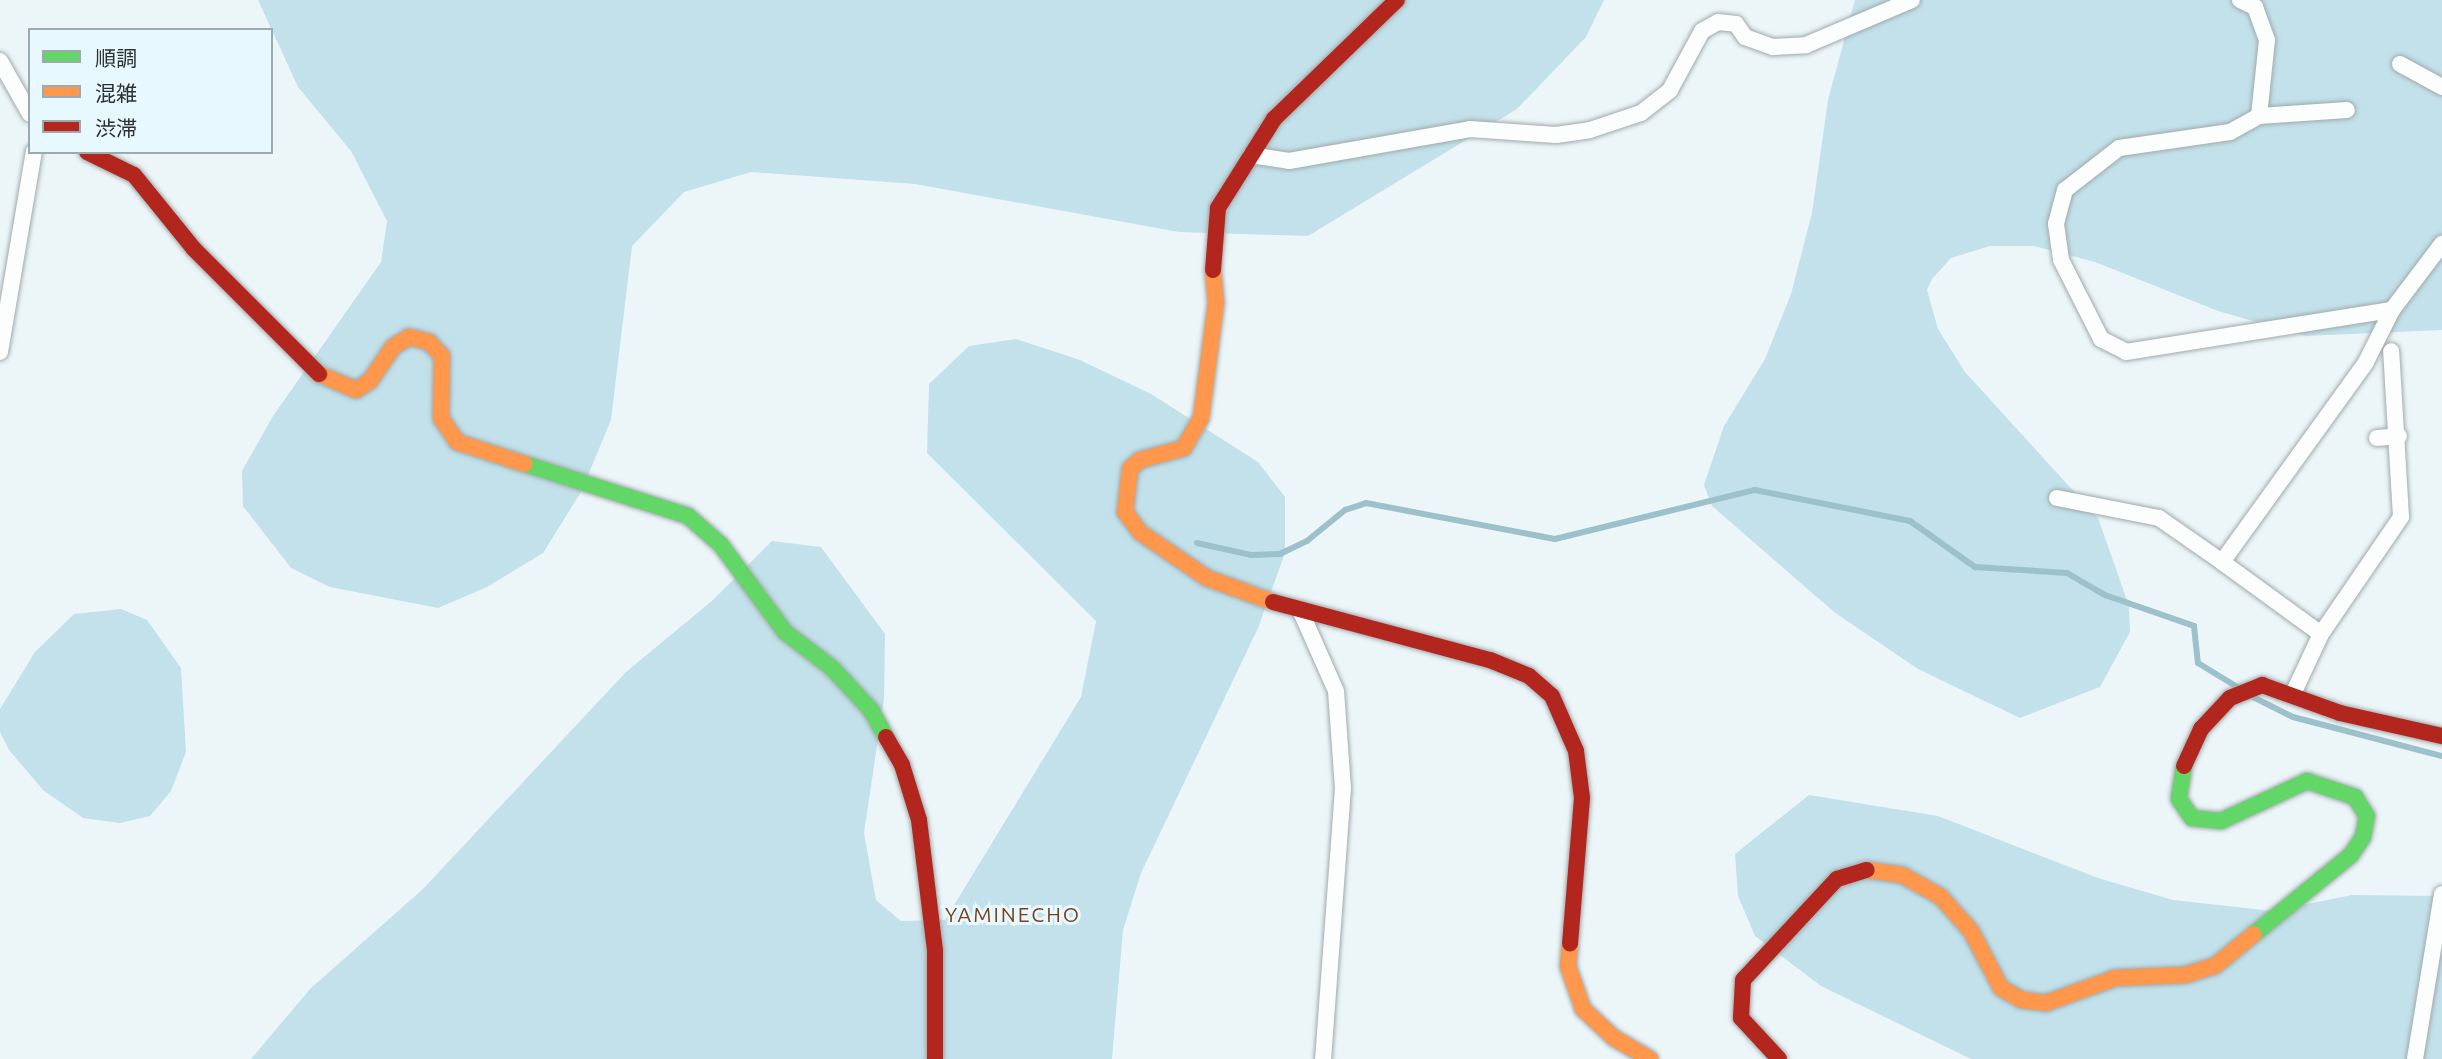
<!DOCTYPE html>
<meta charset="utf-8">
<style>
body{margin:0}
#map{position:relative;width:2442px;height:1059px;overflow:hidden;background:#ecf6f9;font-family:Ubuntu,"Noto Sans JP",sans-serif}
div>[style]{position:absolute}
.green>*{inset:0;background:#c2e1ea}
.stream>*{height:6px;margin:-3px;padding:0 3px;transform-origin:3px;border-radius:3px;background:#9cc1cb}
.roads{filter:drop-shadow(0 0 2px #a1a9ab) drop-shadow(0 0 2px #a1a9ab)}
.street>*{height:16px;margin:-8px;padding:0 8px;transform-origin:8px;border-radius:8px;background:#fcfefe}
.fast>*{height:16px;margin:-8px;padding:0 8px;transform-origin:8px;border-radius:8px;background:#63d668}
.slow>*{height:16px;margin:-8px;padding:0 8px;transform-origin:8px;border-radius:8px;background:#ff974d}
.jam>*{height:16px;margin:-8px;padding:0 8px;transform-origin:8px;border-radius:8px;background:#b3261e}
span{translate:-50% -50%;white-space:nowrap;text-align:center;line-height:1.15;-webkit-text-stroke:6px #e7f9fe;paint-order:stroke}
.quarter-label{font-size:21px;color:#7e3f1b;letter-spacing:2px}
.legend{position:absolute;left:28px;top:28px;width:245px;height:126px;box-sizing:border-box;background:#e7f9fe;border:2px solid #9ca9ad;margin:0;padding:9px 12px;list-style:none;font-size:21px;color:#2b3133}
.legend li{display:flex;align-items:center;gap:14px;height:35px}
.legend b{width:35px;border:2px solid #9ca9ad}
</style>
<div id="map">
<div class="green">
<i style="clip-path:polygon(258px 0,1604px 0,1586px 37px,1517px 109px,1308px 236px,1179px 232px,915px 184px,751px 172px,684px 192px,632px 246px,611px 420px,581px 492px,543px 553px,487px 587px,438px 608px,330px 587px,291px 568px,243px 506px,242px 471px,273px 416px,381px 262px,387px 221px,351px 151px,298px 87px)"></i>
<i style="clip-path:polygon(1855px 0,2442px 0,2442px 330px,2305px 336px,2218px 311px,2095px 262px,2034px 246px,1990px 246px,1951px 258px,1932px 279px,1927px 290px,1938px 329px,1965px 372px,2098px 518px,2129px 606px,2130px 632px,2100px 687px,2020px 718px,1918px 669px,1834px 612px,1712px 506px,1704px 485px,1724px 426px,1765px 359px,1791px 294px,1812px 213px,1828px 100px)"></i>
<i style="clip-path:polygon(1016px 339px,1080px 360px,1151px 394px,1258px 462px,1285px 497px,1285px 553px,1258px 628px,1141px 873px,1123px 930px,1112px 1059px,251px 1059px,310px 989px,423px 889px,626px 672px,713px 600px,772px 541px,821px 547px,885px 634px,884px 699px,864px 833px,876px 900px,901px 921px,945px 920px,1081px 697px,1096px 621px,927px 453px,929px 384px,969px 346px)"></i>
<i style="clip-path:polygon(121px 609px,147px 620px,181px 668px,186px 752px,171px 791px,150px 816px,120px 823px,83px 818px,43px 790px,9px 750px,0 732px,0 709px,35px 652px,74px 614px)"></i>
<i style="clip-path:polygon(1809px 795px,1938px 816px,2098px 878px,2173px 900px,2272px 911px,2352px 895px,2442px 896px,2442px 1059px,1971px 1059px,1821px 986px,1755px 936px,1738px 896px,1735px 854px)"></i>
</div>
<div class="stream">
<i style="left:1197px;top:543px;width:55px;rotate:12.5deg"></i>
<i style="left:1251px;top:555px;width:29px;rotate:-2deg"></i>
<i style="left:1280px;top:554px;width:30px;rotate:-26deg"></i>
<i style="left:1307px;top:541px;width:49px;rotate:-39.2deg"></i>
<i style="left:1345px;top:510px;width:22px;rotate:-18deg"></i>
<i style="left:1366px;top:503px;width:192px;rotate:10.8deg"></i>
<i style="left:1555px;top:539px;width:206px;rotate:-13.8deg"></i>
<i style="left:1755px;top:490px;width:158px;rotate:11.3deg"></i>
<i style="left:1910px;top:521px;width:80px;rotate:35.3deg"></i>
<i style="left:1975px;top:567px;width:92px;rotate:3.7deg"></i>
<i style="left:2067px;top:573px;width:44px;rotate:30.1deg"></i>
<i style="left:2105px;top:595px;width:94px;rotate:19.2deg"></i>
<i style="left:2194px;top:626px;width:37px;rotate:84deg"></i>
<i style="left:2198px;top:663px;width:48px;rotate:31.4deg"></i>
<i style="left:2251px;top:696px;width:47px;rotate:26.6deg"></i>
<i style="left:2293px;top:717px;width:154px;rotate:14.7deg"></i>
</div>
<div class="roads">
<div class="street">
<i style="left:2240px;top:0;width:17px;rotate:25deg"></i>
<i style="left:2255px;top:7px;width:35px;rotate:70deg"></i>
<i style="left:2267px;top:40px;width:76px;rotate:96deg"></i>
<i style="left:2259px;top:116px;width:33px;rotate:151deg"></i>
<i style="left:2230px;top:132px;width:112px;rotate:171.8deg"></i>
<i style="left:2119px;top:148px;width:68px;rotate:142.1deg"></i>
<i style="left:2065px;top:190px;width:35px;rotate:105deg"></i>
<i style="left:2056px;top:224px;width:36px;rotate:82deg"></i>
<i style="left:2061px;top:260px;width:89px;rotate:63.1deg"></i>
<i style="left:2101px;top:339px;width:28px;rotate:27deg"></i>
<i style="left:2126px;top:352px;width:269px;rotate:-9deg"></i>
<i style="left:2392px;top:310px;width:83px;rotate:-52.9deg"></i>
<i style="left:0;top:61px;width:61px;rotate:60.5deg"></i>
<i style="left:2400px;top:64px;width:48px;rotate:28.7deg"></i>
<i style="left:2259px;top:116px;width:88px;rotate:-3.9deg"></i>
<i style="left:1251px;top:155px;width:38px;rotate:9deg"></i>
<i style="left:1289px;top:161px;width:184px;rotate:-10deg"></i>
<i style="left:1470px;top:129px;width:86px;rotate:4deg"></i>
<i style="left:1556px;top:135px;width:34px;rotate:-8deg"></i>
<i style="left:1590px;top:130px;width:54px;rotate:-18.4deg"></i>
<i style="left:1641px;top:113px;width:37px;rotate:-38deg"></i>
<i style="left:1670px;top:90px;width:67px;rotate:-61.5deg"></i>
<i style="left:1702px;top:31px;width:18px;rotate:-29deg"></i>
<i style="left:1718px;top:22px;width:18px;rotate:6deg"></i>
<i style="left:1736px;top:24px;width:16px;rotate:55deg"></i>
<i style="left:1745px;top:37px;width:30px;rotate:20deg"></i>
<i style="left:1773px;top:47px;width:33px;rotate:-3deg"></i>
<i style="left:1806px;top:45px;width:115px;rotate:-23deg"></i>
<i style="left:0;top:352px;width:203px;rotate:-80.4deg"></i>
<i style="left:2377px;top:438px;width:22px;rotate:-5deg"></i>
<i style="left:2057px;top:498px;width:104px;rotate:11.1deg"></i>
<i style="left:2159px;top:518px;width:77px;rotate:34.9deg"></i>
<i style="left:2222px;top:562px;width:246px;rotate:-54.2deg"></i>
<i style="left:2366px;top:362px;width:58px;rotate:-63.4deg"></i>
<i style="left:2222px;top:562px;width:122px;rotate:36deg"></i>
<i style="left:2321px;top:634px;width:68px;rotate:115.1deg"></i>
<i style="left:1301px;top:612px;width:86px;rotate:66.1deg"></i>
<i style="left:1336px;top:691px;width:97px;rotate:85.9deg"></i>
<i style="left:1343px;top:788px;width:272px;rotate:94.2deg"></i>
<i style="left:2321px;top:634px;width:142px;rotate:-55.6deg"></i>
<i style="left:2401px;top:517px;width:166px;rotate:-93.4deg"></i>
<i style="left:2415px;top:1059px;width:167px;rotate:-80.7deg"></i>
</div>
<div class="fast">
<i style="left:525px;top:464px;width:171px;rotate:17.7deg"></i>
<i style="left:688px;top:516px;width:44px;rotate:41.3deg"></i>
<i style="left:721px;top:545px;width:108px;rotate:53.7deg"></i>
<i style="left:785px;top:632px;width:59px;rotate:37.5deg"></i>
<i style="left:832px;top:668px;width:57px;rotate:47.1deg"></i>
<i style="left:871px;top:710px;width:31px;rotate:61deg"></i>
<i style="left:2184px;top:766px;width:33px;rotate:99deg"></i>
<i style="left:2179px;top:799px;width:23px;rotate:56deg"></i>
<i style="left:2192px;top:818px;width:29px;rotate:6deg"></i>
<i style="left:2221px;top:821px;width:95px;rotate:-24.9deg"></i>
<i style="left:2307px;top:781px;width:51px;rotate:18.4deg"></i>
<i style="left:2355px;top:797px;width:22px;rotate:58deg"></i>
<i style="left:2367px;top:816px;width:21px;rotate:101deg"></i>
<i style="left:2363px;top:837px;width:22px;rotate:124deg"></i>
<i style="left:2351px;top:855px;width:125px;rotate:140.8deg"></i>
</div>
<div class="slow">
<i style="left:1213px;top:270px;width:33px;rotate:85deg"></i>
<i style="left:1216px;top:303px;width:116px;rotate:97.4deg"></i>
<i style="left:1201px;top:418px;width:34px;rotate:120deg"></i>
<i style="left:1184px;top:448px;width:46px;rotate:164.7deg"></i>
<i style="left:1140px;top:460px;width:13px;rotate:138deg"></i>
<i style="left:1130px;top:469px;width:43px;rotate:96.6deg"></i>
<i style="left:1125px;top:512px;width:26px;rotate:53deg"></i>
<i style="left:1141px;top:533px;width:80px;rotate:34.3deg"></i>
<i style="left:1207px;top:578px;width:70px;rotate:20deg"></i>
<i style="left:319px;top:374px;width:40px;rotate:23.4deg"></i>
<i style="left:356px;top:390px;width:17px;rotate:-33deg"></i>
<i style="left:370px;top:381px;width:41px;rotate:-55.9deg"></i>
<i style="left:393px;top:347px;width:19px;rotate:-32deg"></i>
<i style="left:409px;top:337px;width:21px;rotate:14deg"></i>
<i style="left:429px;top:342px;width:19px;rotate:47deg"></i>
<i style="left:442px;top:356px;width:62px;rotate:90.9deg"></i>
<i style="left:441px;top:418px;width:29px;rotate:56deg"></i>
<i style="left:457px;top:442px;width:71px;rotate:17.9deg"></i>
<i style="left:1867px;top:870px;width:35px;rotate:8deg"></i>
<i style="left:1902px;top:875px;width:45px;rotate:29.4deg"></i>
<i style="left:1941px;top:897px;width:45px;rotate:48.6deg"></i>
<i style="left:1971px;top:931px;width:64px;rotate:62.2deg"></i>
<i style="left:2001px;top:988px;width:24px;rotate:30deg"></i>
<i style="left:2022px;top:1000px;width:24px;rotate:7deg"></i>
<i style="left:2046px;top:1003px;width:73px;rotate:-19.9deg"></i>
<i style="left:2115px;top:978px;width:70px;rotate:-2.5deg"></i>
<i style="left:2185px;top:975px;width:31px;rotate:-17deg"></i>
<i style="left:2215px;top:966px;width:50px;rotate:-39.4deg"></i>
<i style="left:1570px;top:944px;width:22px;rotate:95deg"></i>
<i style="left:1568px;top:966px;width:46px;rotate:70.8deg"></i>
<i style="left:1583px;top:1009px;width:42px;rotate:43.1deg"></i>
<i style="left:1614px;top:1038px;width:42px;rotate:30.3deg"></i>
</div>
<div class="jam">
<i style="left:87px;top:152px;width:52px;rotate:26.1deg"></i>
<i style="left:134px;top:175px;width:95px;rotate:51deg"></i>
<i style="left:194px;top:249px;width:177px;rotate:45deg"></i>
<i style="left:1213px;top:270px;width:62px;rotate:-85.4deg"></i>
<i style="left:1218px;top:208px;width:105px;rotate:-57.8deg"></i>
<i style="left:1274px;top:119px;width:171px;rotate:-44.1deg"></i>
<i style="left:1273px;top:602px;width:225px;rotate:15deg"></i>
<i style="left:1490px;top:660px;width:42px;rotate:22.3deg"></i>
<i style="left:1529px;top:676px;width:30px;rotate:41deg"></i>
<i style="left:1552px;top:696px;width:60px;rotate:66.4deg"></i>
<i style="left:1576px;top:751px;width:47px;rotate:82.7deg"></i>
<i style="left:1582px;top:798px;width:146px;rotate:94.7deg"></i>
<i style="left:886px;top:737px;width:32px;rotate:60deg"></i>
<i style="left:902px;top:765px;width:58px;rotate:72.8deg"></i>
<i style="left:919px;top:820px;width:132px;rotate:83deg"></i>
<i style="left:935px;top:951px;width:108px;rotate:90deg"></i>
<i style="left:2184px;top:766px;width:41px;rotate:-65.3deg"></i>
<i style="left:2201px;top:729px;width:42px;rotate:-46.9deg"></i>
<i style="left:2230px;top:698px;width:35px;rotate:-22deg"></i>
<i style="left:2262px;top:685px;width:83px;rotate:19.7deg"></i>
<i style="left:2340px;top:713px;width:105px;rotate:12.7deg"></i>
<i style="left:1779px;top:1059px;width:56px;rotate:-132.8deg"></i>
<i style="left:1741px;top:1018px;width:38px;rotate:-87deg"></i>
<i style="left:1743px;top:980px;width:138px;rotate:-47.1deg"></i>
<i style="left:1837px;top:879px;width:31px;rotate:-17deg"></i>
</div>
</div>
<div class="quarter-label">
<span style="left:1013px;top:914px">YAMINECHO</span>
</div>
<ul class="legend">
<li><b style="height:9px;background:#63d668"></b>順調</li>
<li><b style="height:9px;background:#ff974d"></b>混雑</li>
<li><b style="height:9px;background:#b3261e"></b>渋滞</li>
</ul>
</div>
